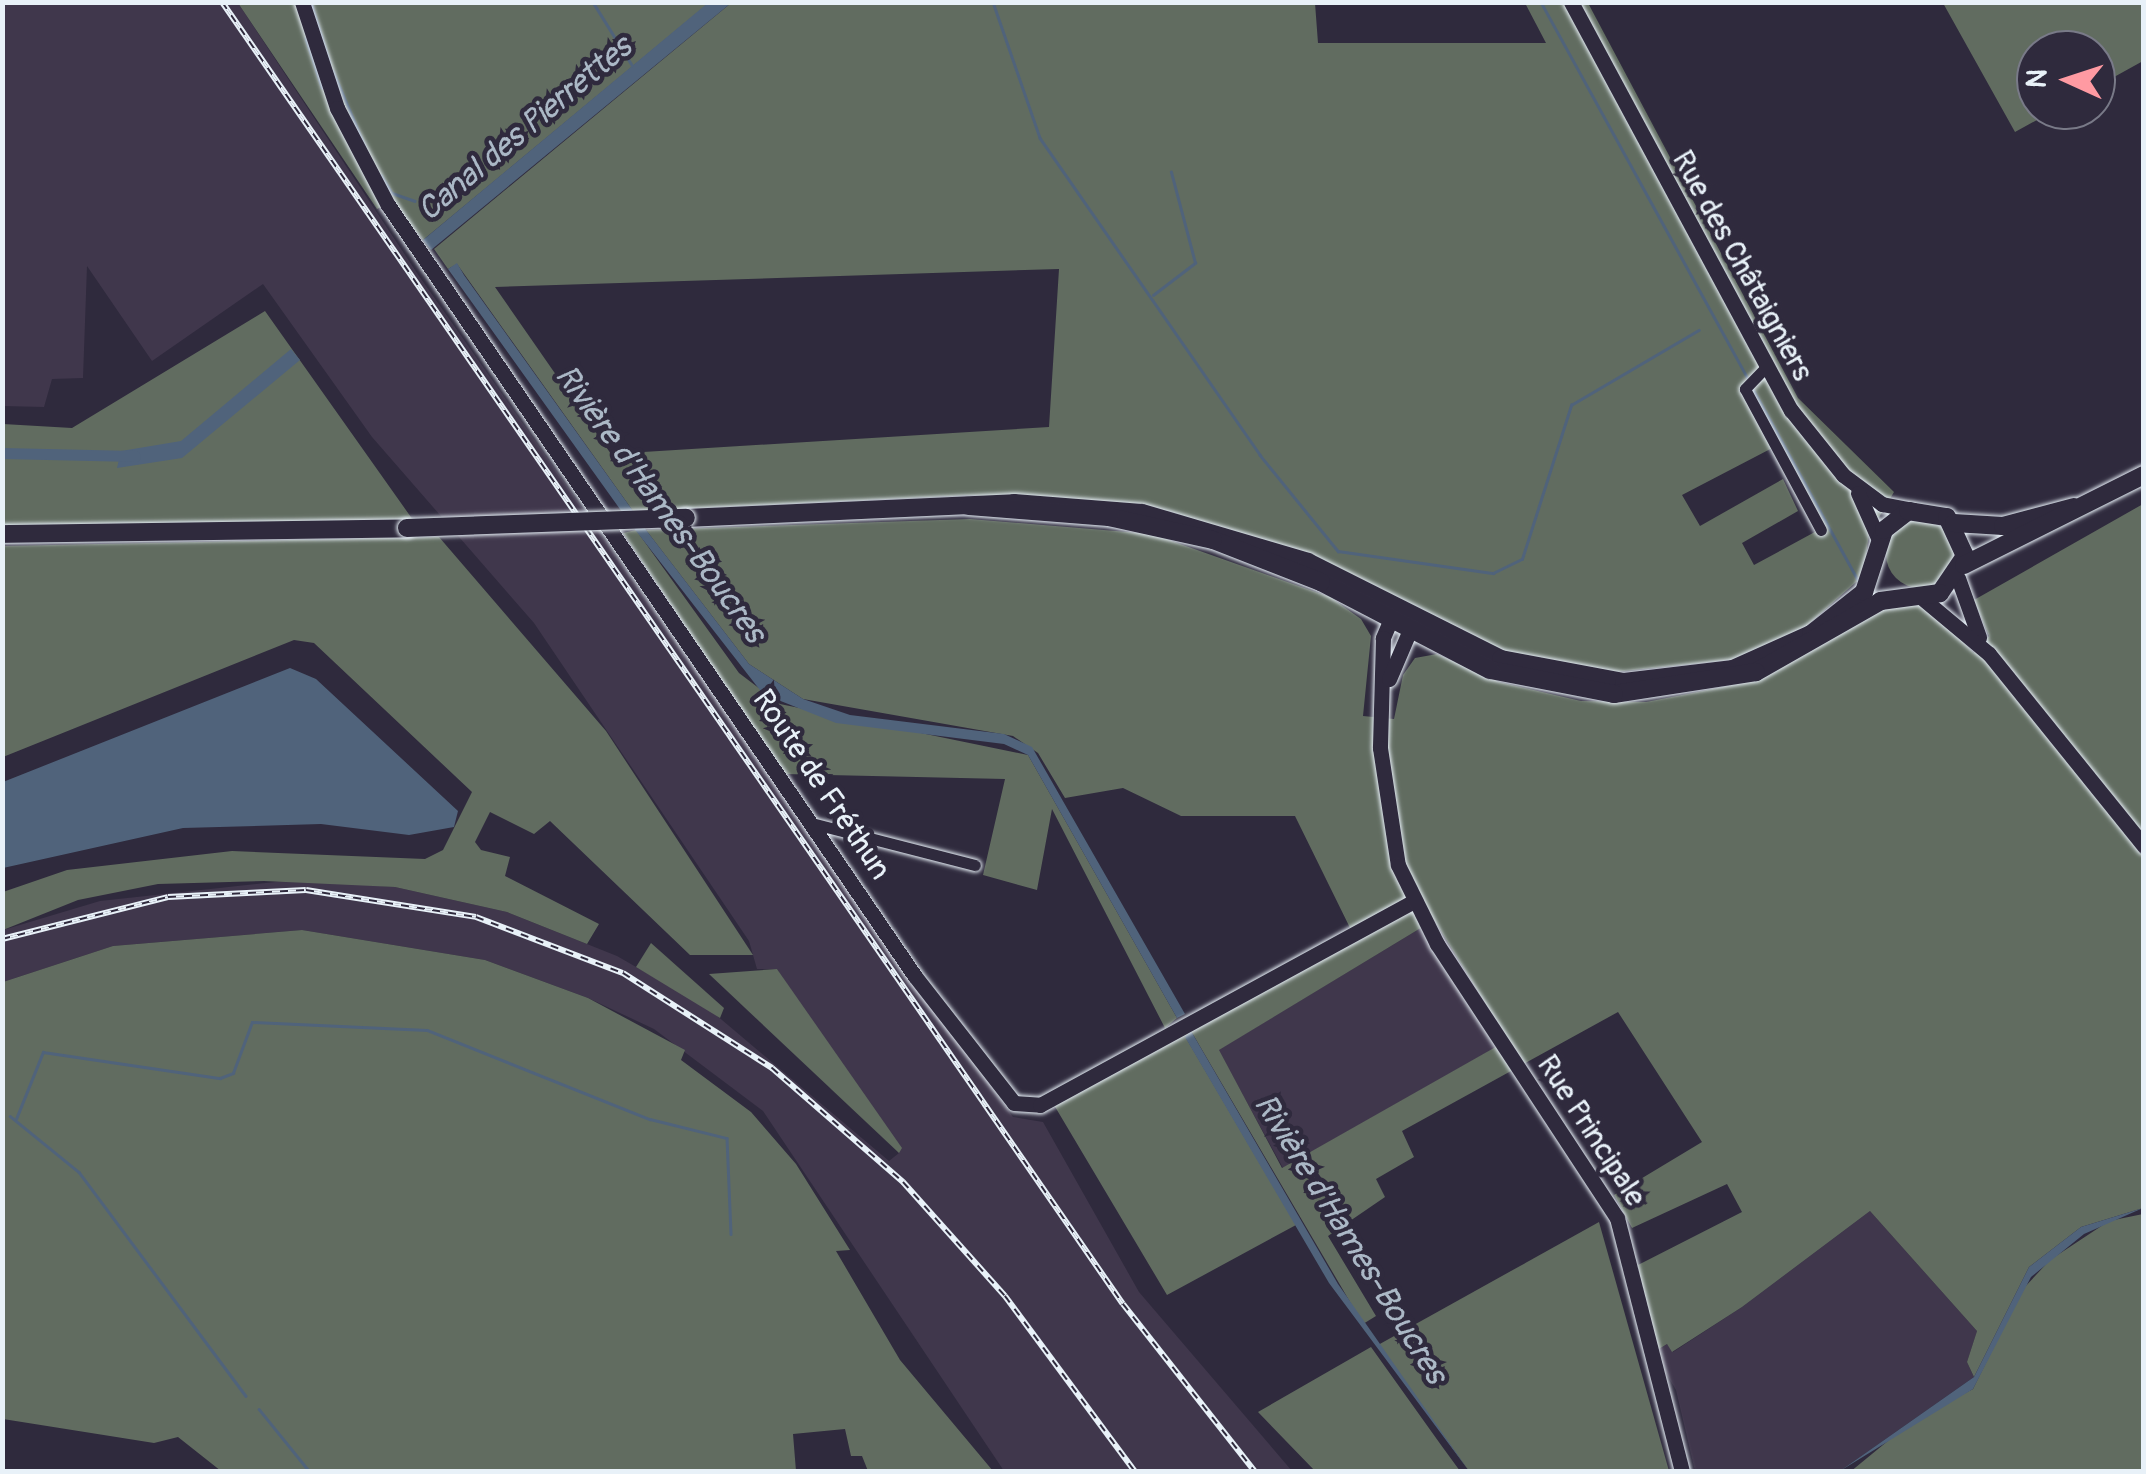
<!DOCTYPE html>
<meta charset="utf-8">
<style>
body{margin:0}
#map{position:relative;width:2146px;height:1474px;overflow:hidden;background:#2f2a3d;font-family:Pangolin,sans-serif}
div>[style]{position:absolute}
.built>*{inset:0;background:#40374c}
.green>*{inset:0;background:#616c60}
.round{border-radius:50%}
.water>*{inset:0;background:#50637b}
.stream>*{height:2.5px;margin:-1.25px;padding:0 1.25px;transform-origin:1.25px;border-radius:1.25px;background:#50637b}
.canal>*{height:11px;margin:-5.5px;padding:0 5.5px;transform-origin:5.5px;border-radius:5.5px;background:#50637b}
.roads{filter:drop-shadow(0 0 2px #e8f1f8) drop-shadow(0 0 2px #e8f1f8)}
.street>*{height:11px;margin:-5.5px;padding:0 5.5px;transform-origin:5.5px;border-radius:5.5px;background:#2f2a3d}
.secondary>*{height:15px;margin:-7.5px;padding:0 7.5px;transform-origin:7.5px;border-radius:7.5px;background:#2f2a3d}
.primary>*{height:18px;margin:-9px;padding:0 9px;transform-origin:9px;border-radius:9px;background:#2f2a3d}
.rail>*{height:6px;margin-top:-3px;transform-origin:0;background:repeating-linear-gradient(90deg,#2f2a3d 0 8px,#e8f1f8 0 16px);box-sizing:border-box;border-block:2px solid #e8f1f8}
.bridges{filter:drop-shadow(0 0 2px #e8f1f8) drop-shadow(0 0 2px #e8f1f8)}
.primary-bridge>*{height:18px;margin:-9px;padding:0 9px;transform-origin:9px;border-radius:9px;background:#2f2a3d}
span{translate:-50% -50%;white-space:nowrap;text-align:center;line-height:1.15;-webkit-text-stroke:9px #2f2a3d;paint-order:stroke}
.street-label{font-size:30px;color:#e8f1f8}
.water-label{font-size:32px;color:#abb8c6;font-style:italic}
.frame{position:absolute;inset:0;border:5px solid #e8f1f8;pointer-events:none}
.north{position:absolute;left:2016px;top:30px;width:100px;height:100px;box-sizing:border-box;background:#2f2a3d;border:2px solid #797a88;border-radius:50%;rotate:273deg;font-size:28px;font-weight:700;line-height:40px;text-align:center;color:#e8f1f8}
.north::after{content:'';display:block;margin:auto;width:35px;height:45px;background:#ff9aa2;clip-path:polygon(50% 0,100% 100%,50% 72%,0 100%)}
</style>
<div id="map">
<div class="built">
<i style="clip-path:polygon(3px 3px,238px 3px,419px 276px,946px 1025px,1013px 1117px,1043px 1122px,1139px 1292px,1292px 1471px,1004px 1471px,763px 1111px,654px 1029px,588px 998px,485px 960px,302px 930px,113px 946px,3px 982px,3px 930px,100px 901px,294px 880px,395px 887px,507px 912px,617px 956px,709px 1009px,889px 1161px,899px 1153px,777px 969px,757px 969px,749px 941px,534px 623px,372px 437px,263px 284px,152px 361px,87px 266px,83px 378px,52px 379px,44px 407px,3px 406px)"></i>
<i style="clip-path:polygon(1434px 920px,1509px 1040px,1283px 1168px,1218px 1050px)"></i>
<i style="clip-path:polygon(1870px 1211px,1977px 1331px,1967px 1362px,1974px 1377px,1840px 1471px,1695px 1471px,1676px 1390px,1654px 1352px,1667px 1344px,1673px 1352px,1742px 1307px)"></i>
</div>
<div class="green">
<i style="clip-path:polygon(238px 3px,709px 3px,423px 240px,391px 202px,377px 209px)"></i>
<i style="clip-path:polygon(evenodd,731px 3px,1315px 3px,1318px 43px,1546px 43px,1525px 3px,1588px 3px,1798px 398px,1894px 492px,1869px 534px,1863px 576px,1803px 629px,1740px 659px,1605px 673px,1501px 652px,1329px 563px,1169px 511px,972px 495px,633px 511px,457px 264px,448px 269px,434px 249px,731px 3px,1059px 269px,1049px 427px,611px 454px,495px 287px,1059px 269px,731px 3px,1778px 445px,1824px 527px,1754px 565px,1742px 543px,1798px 511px,1783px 479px,1700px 526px,1682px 495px,1778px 445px)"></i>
<i style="clip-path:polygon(1943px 3px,2143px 3px,2143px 61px,2096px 87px,2096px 50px,2036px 50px,2036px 110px,2055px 110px,2015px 132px)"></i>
<i style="clip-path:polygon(265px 311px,413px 520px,3px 529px,3px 424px,72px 428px)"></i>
<i style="clip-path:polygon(evenodd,2143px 504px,2143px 1208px,2081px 1227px,2029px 1267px,1974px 1377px,1967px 1362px,1977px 1331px,1870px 1211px,1742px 1307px,1672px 1352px,1667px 1344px,1654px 1352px,1638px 1265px,1742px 1212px,1727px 1184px,1632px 1228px,1614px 1195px,1702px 1142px,1618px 1012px,1402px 1131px,1414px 1157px,1376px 1179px,1385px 1197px,1328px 1236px,1376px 1316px,1363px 1324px,1191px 1031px,1186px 1038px,1296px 1225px,1167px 1295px,1054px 1105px,1354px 936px,1295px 816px,1181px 816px,1123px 788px,1065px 798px,1038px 753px,1013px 736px,803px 699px,749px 664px,646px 530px,970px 519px,1152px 534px,1330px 597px,1361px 619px,1371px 636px,1363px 716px,1394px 719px,1403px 675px,1415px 658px,1437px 654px,1499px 682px,1581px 701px,1646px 702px,1743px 683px,1897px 603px,1925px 605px,1974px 653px,1989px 636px,1974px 600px,2143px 504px,1434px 920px,1508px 1040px,1282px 1168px,1219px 1050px,1434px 920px)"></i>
<i class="round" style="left:1886px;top:520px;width:68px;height:68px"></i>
<i style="clip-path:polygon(636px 530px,739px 673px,780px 704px,1028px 755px,1177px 1018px,1165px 1028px,1052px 809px,1037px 890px,983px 875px,1005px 779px,784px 774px,623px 533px)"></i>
<i style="clip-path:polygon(439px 537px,606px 731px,753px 955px,690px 955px,550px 821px,534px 834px,490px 812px,475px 842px,481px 850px,510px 857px,505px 876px,599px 924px,587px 944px,507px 912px,395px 887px,264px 881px,158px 884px,78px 900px,3px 930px,3px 892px,67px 870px,232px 851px,425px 859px,443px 850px,472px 792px,314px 643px,294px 640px,3px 757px,3px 546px)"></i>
<i style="clip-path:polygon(302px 930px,485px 960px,588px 998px,685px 1050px,681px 1060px,751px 1112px,796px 1164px,850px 1250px,836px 1251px,900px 1360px,993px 1471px,868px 1471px,862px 1456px,851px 1456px,845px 1429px,793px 1434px,796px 1471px,221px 1471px,178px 1437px,154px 1443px,3px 1419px,3px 982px,113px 946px)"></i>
<i style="clip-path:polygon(651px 943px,724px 1008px,720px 1018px,636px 967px)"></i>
<i style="clip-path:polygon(777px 969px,902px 1148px,899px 1153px,709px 974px)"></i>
<i style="clip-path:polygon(2143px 1214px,2143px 1471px,1850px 1472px,1911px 1422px,1973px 1389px,2022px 1290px,2050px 1260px,2109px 1221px)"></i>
<i style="clip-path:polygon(1599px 1222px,1669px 1471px,1469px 1471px,1378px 1345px)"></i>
<i style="clip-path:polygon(1371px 1347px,1441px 1445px,1460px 1471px,1315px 1471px,1258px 1412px)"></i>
</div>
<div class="water">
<i style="clip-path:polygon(709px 2px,731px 3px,431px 250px,423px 240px)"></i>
<i style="clip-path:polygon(457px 263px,464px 275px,633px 511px,622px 512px,448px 269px)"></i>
<i style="clip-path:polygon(291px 349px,300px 360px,182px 458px,117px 468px,121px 451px,181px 441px)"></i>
<i style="clip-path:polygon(643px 526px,749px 664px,803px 699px,850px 715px,1004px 734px,1032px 747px,1185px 1014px,1177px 1018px,1028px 755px,1004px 744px,836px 723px,763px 694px,633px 527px)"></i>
<i style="clip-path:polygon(290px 668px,316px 679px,458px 811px,454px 827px,409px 835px,321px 824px,183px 828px,3px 868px,3px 782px)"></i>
<i style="clip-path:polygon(1191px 1031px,1338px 1284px,1469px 1471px,1329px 1283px,1185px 1037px)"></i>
<i style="clip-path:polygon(2143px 1208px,2084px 1234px,2031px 1277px,1973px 1389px,1840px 1471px,1974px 1377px,2029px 1267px,2081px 1227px)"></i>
</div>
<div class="stream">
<i style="left:311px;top:2px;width:64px;rotate:72.7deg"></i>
<i style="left:593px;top:2px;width:74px;rotate:58.2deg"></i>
<i style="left:993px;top:2px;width:144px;rotate:70.9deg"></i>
<i style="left:1040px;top:138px;width:386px;rotate:55.2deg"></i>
<i style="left:1260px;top:455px;width:124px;rotate:50.9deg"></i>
<i style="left:1338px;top:551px;width:157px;rotate:8.1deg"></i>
<i style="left:1493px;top:573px;width:32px;rotate:-26deg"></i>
<i style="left:1522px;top:559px;width:162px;rotate:-72.3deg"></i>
<i style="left:1571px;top:405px;width:148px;rotate:-30.4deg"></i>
<i style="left:1541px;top:2px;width:428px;rotate:61.2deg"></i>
<i style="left:306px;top:38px;width:52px;rotate:71.9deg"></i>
<i style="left:333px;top:71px;width:82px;rotate:66.9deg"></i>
<i style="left:381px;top:175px;width:21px;rotate:59deg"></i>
<i style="left:392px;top:193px;width:24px;rotate:19deg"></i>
<i style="left:1153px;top:295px;width:53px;rotate:-37.3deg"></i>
<i style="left:1195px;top:263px;width:94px;rotate:-104.8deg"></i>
<i style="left:1753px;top:389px;width:218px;rotate:61.2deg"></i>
<i style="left:10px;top:1116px;width:89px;rotate:39.1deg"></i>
<i style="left:79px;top:1172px;width:279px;rotate:53.3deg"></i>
<i style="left:16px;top:1119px;width:72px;rotate:-68.1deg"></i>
<i style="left:43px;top:1052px;width:179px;rotate:8.4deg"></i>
<i style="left:220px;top:1078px;width:14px;rotate:-21deg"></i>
<i style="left:233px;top:1073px;width:54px;rotate:-69.6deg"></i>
<i style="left:252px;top:1022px;width:175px;rotate:2.6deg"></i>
<i style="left:427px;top:1030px;width:240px;rotate:21.8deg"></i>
<i style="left:650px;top:1119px;width:79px;rotate:13.9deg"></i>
<i style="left:727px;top:1138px;width:96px;rotate:87.6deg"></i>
<i style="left:259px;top:1409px;width:81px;rotate:51deg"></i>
</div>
<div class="canal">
<i style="left:2px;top:453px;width:133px;rotate:1.3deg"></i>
</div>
<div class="roads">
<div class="street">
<i style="left:1765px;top:368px;width:29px;rotate:134deg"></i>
<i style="left:1745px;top:389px;width:160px;rotate:61.7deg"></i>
<i style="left:815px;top:824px;width:165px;rotate:14.4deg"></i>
</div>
<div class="secondary">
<i style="left:302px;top:2px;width:112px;rotate:71.7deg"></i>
<i style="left:337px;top:108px;width:110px;rotate:62.3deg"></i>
<i style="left:388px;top:205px;width:933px;rotate:55.66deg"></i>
<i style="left:914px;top:975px;width:162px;rotate:52deg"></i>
<i style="left:1014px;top:1103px;width:26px;rotate:4deg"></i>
<i style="left:1040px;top:1105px;width:425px;rotate:-28.6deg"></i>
<i style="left:1571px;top:2px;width:464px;rotate:61.7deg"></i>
<i style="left:1791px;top:410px;width:83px;rotate:51.3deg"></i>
<i style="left:1843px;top:475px;width:49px;rotate:36.6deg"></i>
<i style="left:1882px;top:504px;width:32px;rotate:11deg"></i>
<i style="left:1858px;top:493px;width:51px;rotate:65.9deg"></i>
<i style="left:1958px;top:578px;width:63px;rotate:70.4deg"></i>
<i style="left:1922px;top:598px;width:87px;rotate:39.9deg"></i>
<i style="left:1989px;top:654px;width:247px;rotate:51.1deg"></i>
<i style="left:1396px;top:607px;width:34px;rotate:113deg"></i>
<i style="left:1383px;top:638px;width:110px;rotate:91.6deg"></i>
<i style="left:1380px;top:748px;width:118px;rotate:81.3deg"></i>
<i style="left:1398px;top:865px;width:88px;rotate:63.7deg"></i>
<i style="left:1437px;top:944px;width:328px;rotate:56.7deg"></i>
<i style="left:1617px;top:1218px;width:262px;rotate:75.6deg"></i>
<i style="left:1389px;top:679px;width:66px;rotate:-66.9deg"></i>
</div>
<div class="primary">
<i style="left:686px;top:518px;width:328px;rotate:-2.6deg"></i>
<i style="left:1014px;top:503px;width:128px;rotate:4.5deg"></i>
<i style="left:1142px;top:513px;width:173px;rotate:16.4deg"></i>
<i style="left:1308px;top:562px;width:216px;rotate:26.7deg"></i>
<i style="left:1501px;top:659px;width:125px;rotate:10.6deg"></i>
<i style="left:1624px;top:682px;width:110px;rotate:-6.8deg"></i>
<i style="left:1733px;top:669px;width:85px;rotate:-24.2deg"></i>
<i style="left:1811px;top:634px;width:68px;rotate:-38.4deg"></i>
<i style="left:1864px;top:592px;width:65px;rotate:-72.1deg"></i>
<i style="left:1884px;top:530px;width:31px;rotate:-38deg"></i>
<i style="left:1908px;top:511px;width:39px;rotate:9deg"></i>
<i style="left:1947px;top:517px;width:43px;rotate:65.2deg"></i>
<i style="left:1965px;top:556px;width:45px;rotate:124deg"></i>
<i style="left:1940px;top:593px;width:60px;rotate:172.3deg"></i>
<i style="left:1881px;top:601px;width:144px;rotate:150.4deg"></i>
<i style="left:1756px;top:672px;width:144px;rotate:171.2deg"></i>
<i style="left:1614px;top:694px;width:126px;rotate:-169deg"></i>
<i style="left:1490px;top:670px;width:191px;rotate:-152.5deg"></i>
<i style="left:1321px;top:582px;width:116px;rotate:-158.7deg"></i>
<i style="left:1213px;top:540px;width:107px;rotate:-167.5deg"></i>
<i style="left:1109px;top:517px;width:141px;rotate:-175.5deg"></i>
<i style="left:1954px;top:523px;width:49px;rotate:3.5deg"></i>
<i style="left:2003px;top:526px;width:73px;rotate:-15deg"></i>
<i style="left:2px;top:534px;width:405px;rotate:-0.8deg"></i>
<i style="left:1964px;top:565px;width:201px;rotate:-26.6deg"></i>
</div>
</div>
<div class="rail">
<i style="left:222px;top:2px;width:1583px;rotate:55.32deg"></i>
<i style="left:1123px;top:1304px;width:214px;rotate:51.8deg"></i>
<i style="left:2px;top:939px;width:171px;rotate:-14.2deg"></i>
<i style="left:168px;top:897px;width:138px;rotate:-2.9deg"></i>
<i style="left:306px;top:890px;width:172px;rotate:9deg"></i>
<i style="left:476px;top:917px;width:157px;rotate:20.9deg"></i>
<i style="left:623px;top:973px;width:177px;rotate:32.5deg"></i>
<i style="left:772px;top:1068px;width:174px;rotate:41deg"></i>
<i style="left:903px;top:1182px;width:153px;rotate:48.2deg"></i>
<i style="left:1005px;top:1296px;width:219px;rotate:53.5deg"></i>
</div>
<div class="bridges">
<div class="primary-bridge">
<i style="left:407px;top:528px;width:279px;rotate:-2.1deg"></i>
</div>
</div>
<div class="street-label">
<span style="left:1742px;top:266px;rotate:61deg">Rue des Châtaigniers</span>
<span style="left:821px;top:785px;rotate:56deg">Route de Fréthun</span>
<span style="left:1591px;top:1131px;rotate:57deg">Rue Principale</span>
</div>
<div class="water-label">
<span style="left:525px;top:129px;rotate:-40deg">Canal des Pierrettes</span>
<span style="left:660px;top:504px;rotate:54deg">Rivière d'Hames-Boucres</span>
<span style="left:1350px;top:1239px;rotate:58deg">Rivière d'Hames-Boucres</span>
</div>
<div class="frame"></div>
<div class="north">N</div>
</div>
